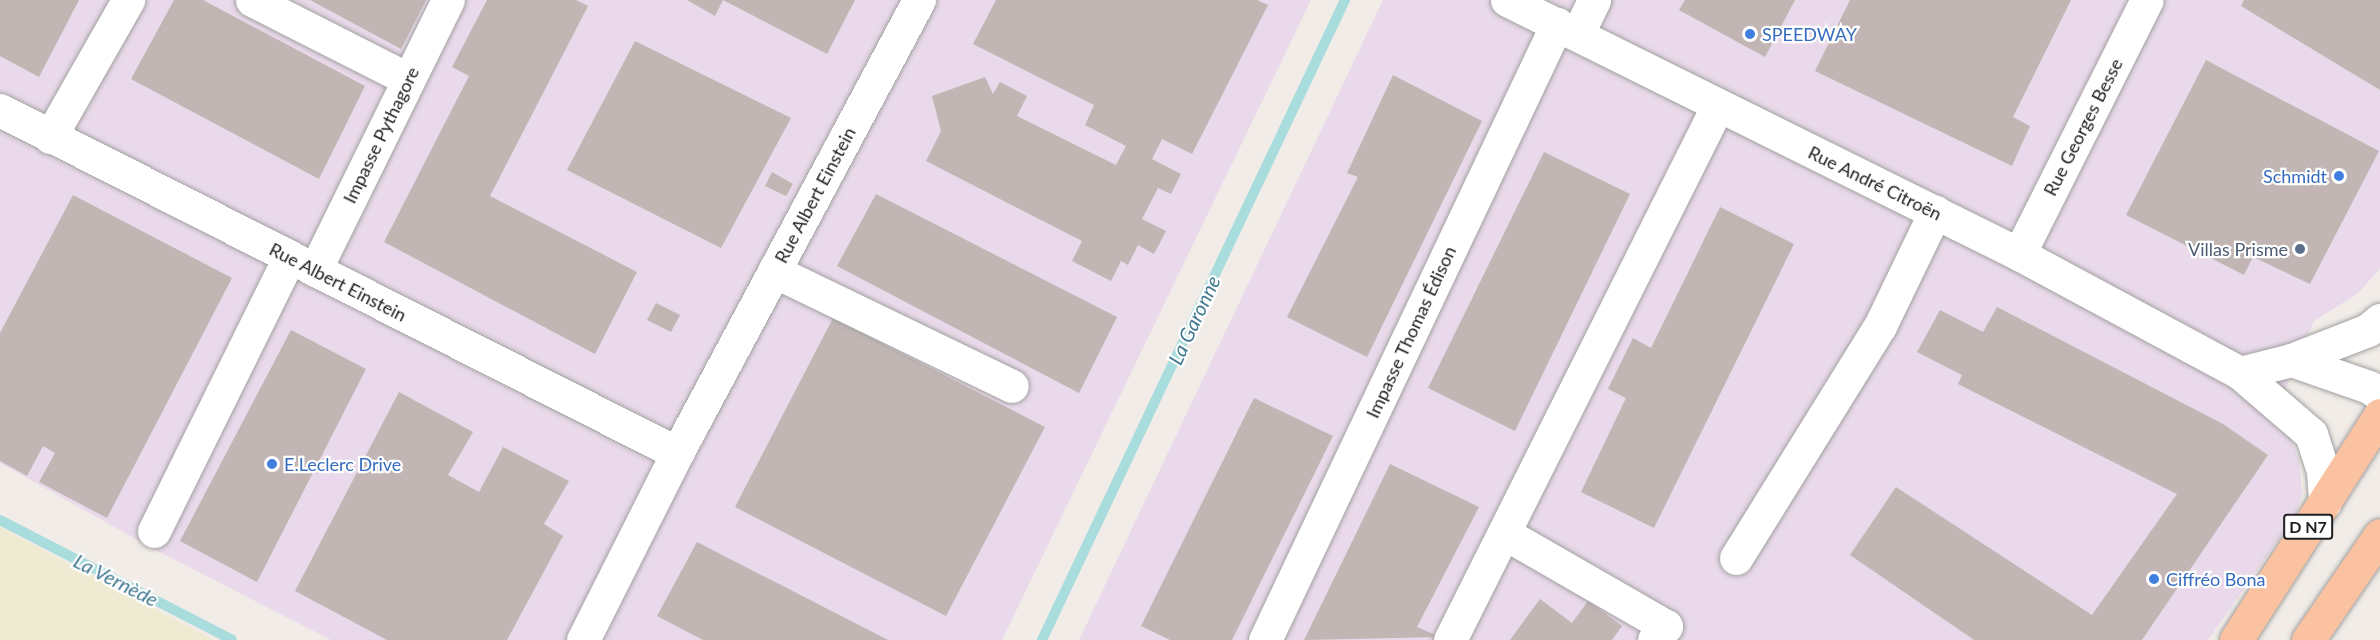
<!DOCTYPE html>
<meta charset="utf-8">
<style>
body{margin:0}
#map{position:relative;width:2380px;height:640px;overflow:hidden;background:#f1ece7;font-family:Lato,sans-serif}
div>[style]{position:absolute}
.industrial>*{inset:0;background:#e9d9ea}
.farmland>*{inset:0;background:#efebd3}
.stream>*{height:10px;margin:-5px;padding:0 5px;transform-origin:5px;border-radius:5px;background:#a8dcdd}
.building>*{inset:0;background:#c1b6b3}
.roads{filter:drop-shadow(0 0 2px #a1a1a1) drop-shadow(0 0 2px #a1a1a1)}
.minor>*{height:33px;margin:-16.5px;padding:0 16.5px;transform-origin:16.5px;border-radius:16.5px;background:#fff}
.major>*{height:33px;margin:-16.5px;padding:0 16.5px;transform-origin:16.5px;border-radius:16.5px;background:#fbc2a2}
.dots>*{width:16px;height:16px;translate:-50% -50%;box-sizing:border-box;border:3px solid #fff;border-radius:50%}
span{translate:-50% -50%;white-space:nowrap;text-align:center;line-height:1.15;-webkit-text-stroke:4.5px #fff;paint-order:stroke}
.shield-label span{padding:2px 4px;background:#fff;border:2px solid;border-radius:4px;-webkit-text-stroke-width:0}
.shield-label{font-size:16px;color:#202020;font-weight:700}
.shop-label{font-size:18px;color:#366cbe}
.left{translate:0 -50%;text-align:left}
.right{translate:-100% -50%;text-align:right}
.street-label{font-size:18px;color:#202020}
.service-label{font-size:18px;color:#4e5e75}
.water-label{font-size:20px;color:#417990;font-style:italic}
</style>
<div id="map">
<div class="industrial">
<i style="clip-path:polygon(0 0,1311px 0,1002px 640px,331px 640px,154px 549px,0 463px)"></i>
<i style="clip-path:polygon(1383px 0,2380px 0,2380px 269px,2357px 294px,2314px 321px,2273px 419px,2290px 438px,2299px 460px,2302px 494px,2296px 514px,2208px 640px,1079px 640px)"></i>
</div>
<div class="farmland">
<i style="clip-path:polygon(0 527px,214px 640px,0 640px)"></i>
</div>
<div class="stream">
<i style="left:0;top:520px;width:261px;rotate:27.3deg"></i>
<i style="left:1042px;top:640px;width:708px;rotate:-64.67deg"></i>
</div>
<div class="building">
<i style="clip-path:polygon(0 0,79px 0,39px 77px,0 56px)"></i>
<i style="clip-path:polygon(174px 0,203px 0,365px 86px,319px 179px,131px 79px)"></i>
<i style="clip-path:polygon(310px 0,426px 0,401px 49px)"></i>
<i style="clip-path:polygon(487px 0,576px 0,588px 6px,490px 196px,637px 272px,595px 354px,384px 242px,469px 76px,452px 67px)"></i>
<i style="clip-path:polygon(687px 0,855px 0,827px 54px,723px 0,715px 16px)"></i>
<i style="clip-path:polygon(996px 0,1257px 0,1268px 5px,1192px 154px,1162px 139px,1152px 159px,1181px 174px,1171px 194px,1158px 188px,1142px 219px,1166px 231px,1154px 254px,1138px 245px,1128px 265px,1121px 261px,1111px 281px,1072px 261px,1082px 241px,926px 161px,941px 131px,932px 96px,985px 77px,993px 94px,1000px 82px,1027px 96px,1017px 116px,1116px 165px,1126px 146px,1085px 125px,1094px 105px,973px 44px)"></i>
<i style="clip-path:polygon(1685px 0,1795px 0,1765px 57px,1679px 10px)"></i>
<i style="clip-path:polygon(1850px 0,2071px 0,2013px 117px,2030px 126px,2012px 166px,1815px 71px)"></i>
<i style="clip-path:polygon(2244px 0,2380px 0,2380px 90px,2241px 6px)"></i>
<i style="clip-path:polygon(635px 41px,791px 118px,721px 248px,567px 170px)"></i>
<i style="clip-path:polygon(2206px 60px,2379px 151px,2310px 284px,2253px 257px,2244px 275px,2126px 215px)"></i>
<i style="clip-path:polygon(1393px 75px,1482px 121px,1367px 357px,1287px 317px,1358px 177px,1347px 173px)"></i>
<i style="clip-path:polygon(1544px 152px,1630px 194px,1515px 431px,1428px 388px)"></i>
<i style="clip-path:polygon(772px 172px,793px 184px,786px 196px,765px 186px)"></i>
<i style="clip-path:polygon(876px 194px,1117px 317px,1079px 393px,837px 266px)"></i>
<i style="clip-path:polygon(73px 195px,232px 278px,107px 518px,39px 482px,55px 453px,43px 446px,27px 476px,0 461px,0 333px)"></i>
<i style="clip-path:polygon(1720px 207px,1794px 244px,1654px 528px,1581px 492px,1626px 398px,1608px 389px,1633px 338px,1651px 348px)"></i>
<i style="clip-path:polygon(656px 303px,680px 315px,671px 332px,647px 320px)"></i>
<i style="clip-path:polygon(1997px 307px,2223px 424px,2268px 455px,2142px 640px,1974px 640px,1850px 555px,1896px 487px,2092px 615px,2177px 494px,1958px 384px,1962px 375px,1917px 352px,1940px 310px,1983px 332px)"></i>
<i style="clip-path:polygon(833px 318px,1045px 427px,946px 616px,735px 507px)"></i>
<i style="clip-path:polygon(291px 330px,366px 369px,257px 582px,180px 541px)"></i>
<i style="clip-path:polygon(399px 392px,473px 432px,448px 475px,479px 492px,503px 447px,569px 481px,544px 524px,563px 536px,507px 640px,387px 640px,295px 591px)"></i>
<i style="clip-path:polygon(1254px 398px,1333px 436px,1232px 640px,1170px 640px,1141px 626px)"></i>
<i style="clip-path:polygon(1390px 464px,1479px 507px,1417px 627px,1440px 637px,1304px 640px)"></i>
<i style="clip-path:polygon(697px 542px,888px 640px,703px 640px,657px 616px)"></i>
<i style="clip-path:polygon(1540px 599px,1572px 623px,1588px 601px,1622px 626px,1612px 640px,1510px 640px)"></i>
</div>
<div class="roads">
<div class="minor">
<i style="left:252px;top:0;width:175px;rotate:26.9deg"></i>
<i style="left:1507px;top:0;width:572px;rotate:26.39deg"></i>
<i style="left:2019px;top:254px;width:251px;rotate:28.3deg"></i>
<i style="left:2240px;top:373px;width:94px;rotate:40.7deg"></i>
<i style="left:2311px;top:434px;width:39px;rotate:72deg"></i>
<i style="left:2323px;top:471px;width:31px;rotate:86deg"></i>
<i style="left:1578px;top:33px;width:37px;rotate:-64deg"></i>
<i style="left:0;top:110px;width:759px;rotate:26.87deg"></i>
<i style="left:50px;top:137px;width:158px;rotate:-60.3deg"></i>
<i style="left:2019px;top:254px;width:284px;rotate:-63.3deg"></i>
<i style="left:315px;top:270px;width:301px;rotate:-63.8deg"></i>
<i style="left:774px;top:271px;width:264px;rotate:25.8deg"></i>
<i style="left:2291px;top:360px;width:83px;rotate:-21.3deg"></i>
<i style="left:2368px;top:330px;width:16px;rotate:-40deg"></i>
<i style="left:2240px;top:373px;width:53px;rotate:-14.3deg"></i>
<i style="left:2291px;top:360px;width:83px;rotate:19.1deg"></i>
<i style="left:2369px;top:387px;width:14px;rotate:36deg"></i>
<i style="left:154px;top:531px;width:305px;rotate:-63.7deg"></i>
<i style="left:1504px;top:533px;width:187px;rotate:29.9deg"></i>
<i style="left:1666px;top:626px;width:18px;rotate:131deg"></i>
<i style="left:1736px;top:558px;width:273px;rotate:-58.2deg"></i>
<i style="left:1880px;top:326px;width:127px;rotate:-64.2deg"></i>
<i style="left:583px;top:640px;width:209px;rotate:-63.3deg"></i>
<i style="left:677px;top:453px;width:514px;rotate:-61.89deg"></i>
<i style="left:1265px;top:640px;width:682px;rotate:-64.64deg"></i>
<i style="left:1450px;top:640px;width:596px;rotate:-63.39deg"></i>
</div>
<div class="major">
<i style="left:2236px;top:640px;width:267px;rotate:-57.4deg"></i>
<i style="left:2308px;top:640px;width:127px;rotate:-55.6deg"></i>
</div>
</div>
<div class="dots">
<i style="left:1750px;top:34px;background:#3f7fe0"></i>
<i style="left:2339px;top:176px;background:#3f7fe0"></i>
<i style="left:2300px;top:249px;background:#5c6f8a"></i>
<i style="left:272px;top:464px;background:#3f7fe0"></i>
<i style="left:2154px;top:579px;background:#3f7fe0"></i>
</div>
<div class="shield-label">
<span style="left:2308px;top:527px">D N7</span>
</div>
<div class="shop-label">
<span class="left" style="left:1762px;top:34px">SPEEDWAY</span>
<span class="right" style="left:2327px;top:176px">Schmidt</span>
<span class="left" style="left:284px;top:464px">E.Leclerc Drive</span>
<span class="left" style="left:2166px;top:579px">Ciffréo Bona</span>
</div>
<div class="street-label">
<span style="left:2083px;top:127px;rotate:-63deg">Rue Georges Besse</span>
<span style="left:381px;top:135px;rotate:-64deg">Impasse Pythagore</span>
<span style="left:1875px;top:183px;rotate:26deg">Rue André Citroën</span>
<span style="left:815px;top:195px;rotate:-62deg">Rue Albert Einstein</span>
<span style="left:338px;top:282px;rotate:27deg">Rue Albert Einstein</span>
<span style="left:1411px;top:332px;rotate:-65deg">Impasse Thomas Édison</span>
</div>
<div class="service-label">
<span class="right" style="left:2288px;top:249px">Villas Prisme</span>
</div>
<div class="water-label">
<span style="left:1194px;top:320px;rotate:-65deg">La Garonne</span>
<span style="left:116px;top:580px;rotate:27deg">La Vernède</span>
</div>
</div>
